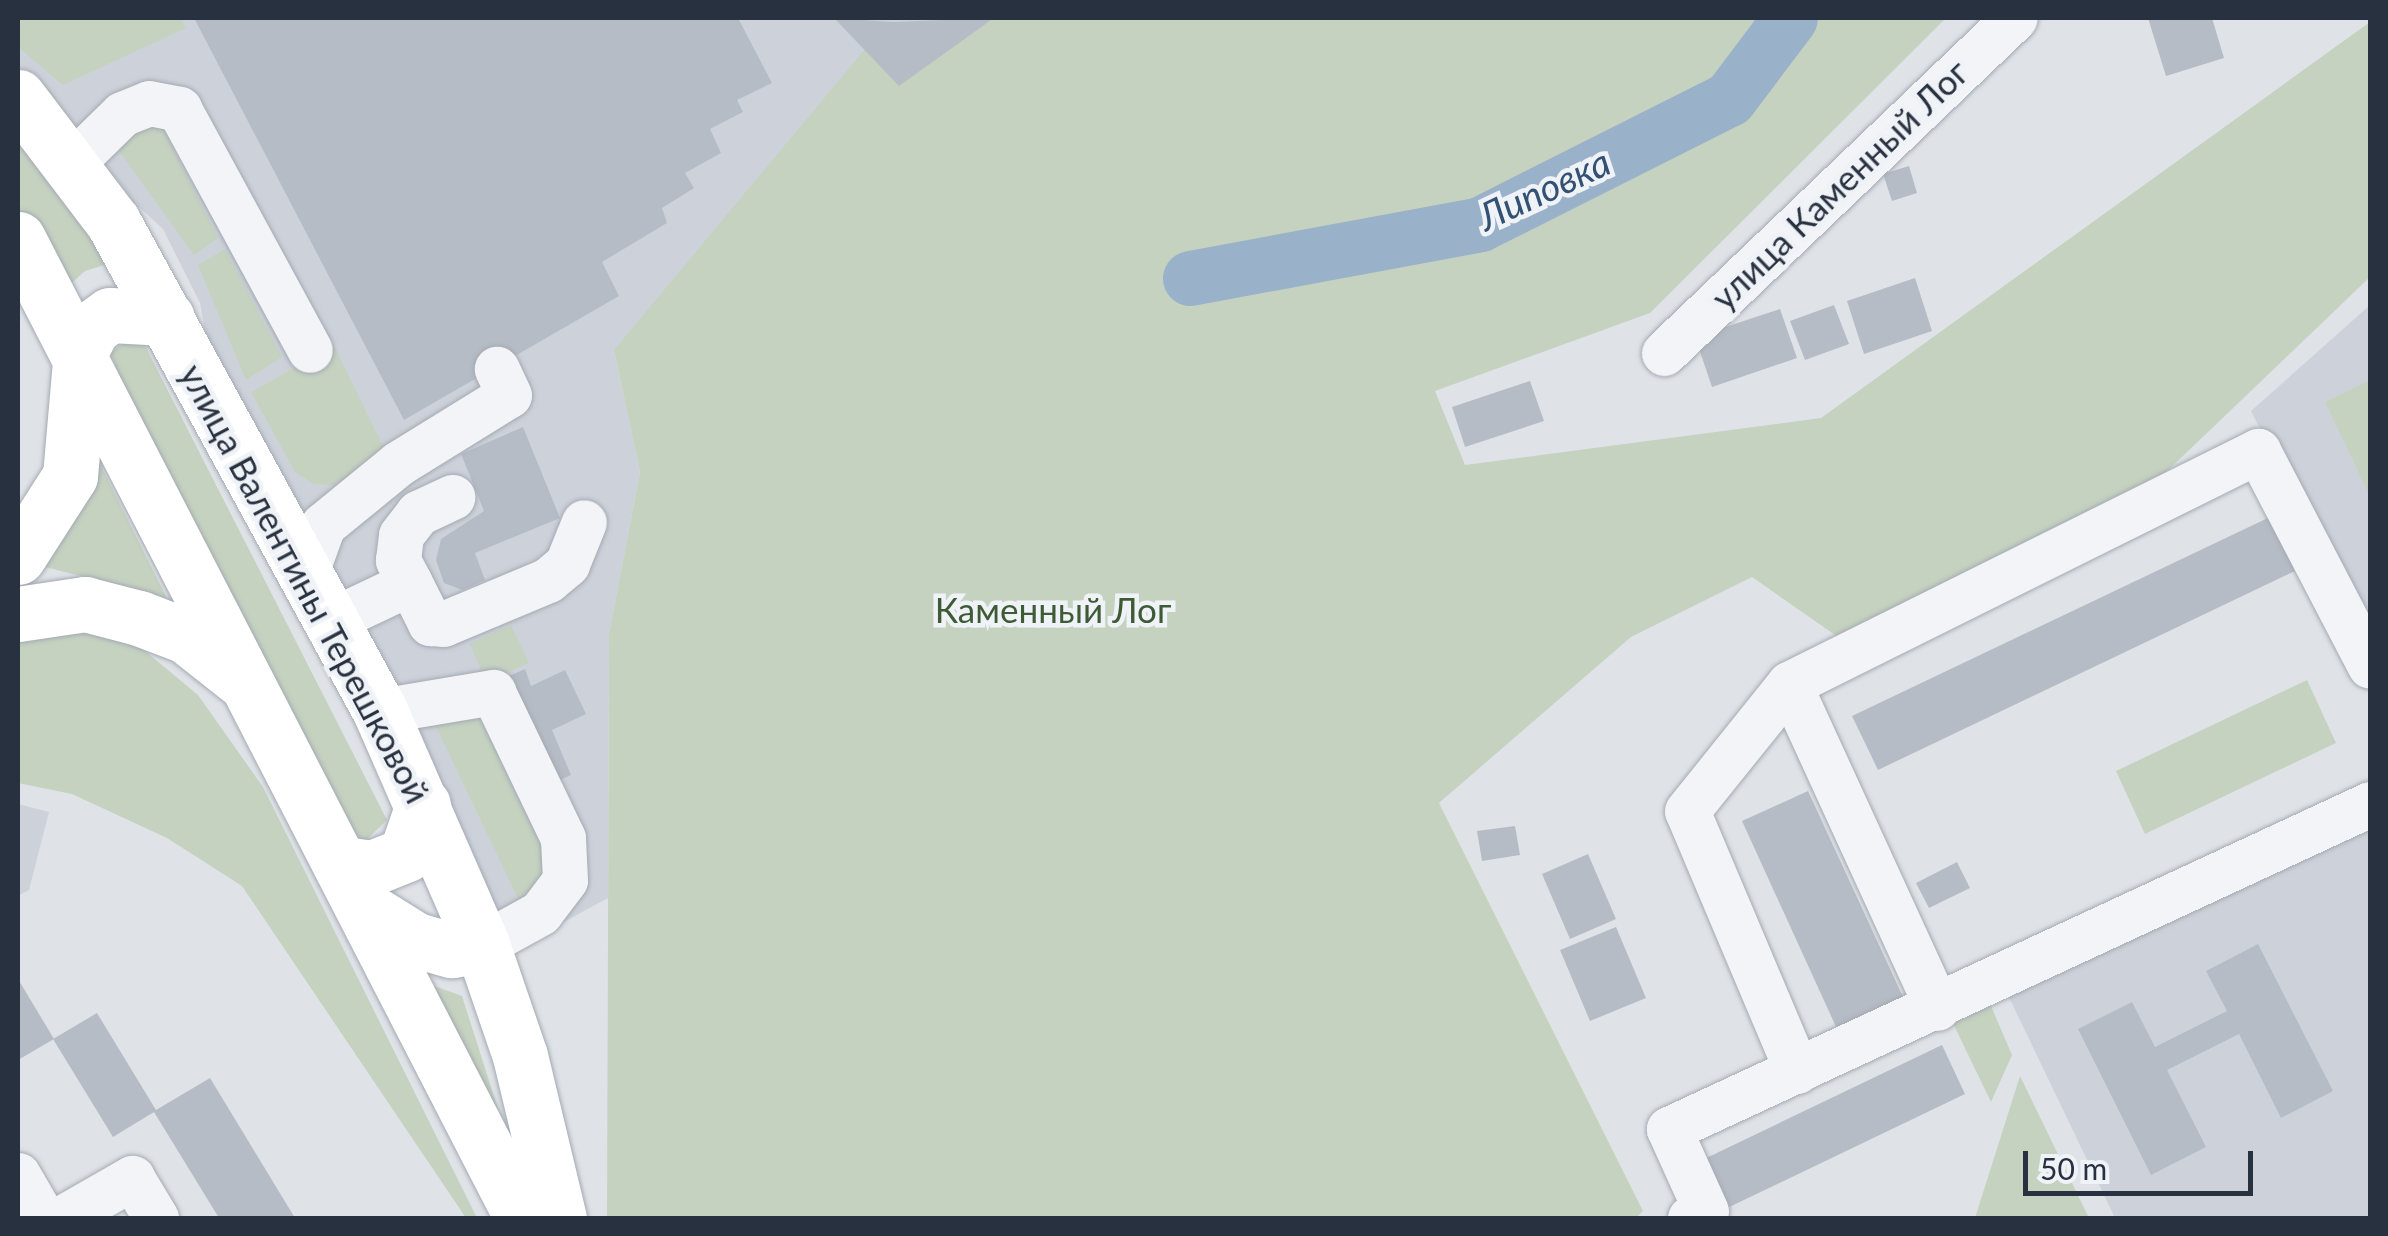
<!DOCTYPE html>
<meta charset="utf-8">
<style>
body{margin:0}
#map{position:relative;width:2388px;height:1236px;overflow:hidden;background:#dfe3e8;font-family:Lato,sans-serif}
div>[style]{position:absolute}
.built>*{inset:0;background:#cdd2da}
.green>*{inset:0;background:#c5d2c0}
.river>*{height:55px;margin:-27.5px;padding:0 27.5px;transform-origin:27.5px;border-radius:27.5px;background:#9ab2c9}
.building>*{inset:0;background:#b6bcc5}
.roads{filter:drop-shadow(0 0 2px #a4aab2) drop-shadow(0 0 2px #a4aab2)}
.minor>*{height:45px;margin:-22.5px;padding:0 22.5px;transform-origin:22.5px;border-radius:22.5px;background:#f2f4f7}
.major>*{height:55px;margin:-27.5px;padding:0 27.5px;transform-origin:27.5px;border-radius:27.5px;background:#fff}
span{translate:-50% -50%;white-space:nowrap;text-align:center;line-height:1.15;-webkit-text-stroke:9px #eff2f6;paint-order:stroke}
.street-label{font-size:35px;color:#283140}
.park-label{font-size:35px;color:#3e5b35}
.water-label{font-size:38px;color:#325173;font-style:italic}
.frame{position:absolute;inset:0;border:20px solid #283140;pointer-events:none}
.scale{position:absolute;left:2023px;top:1151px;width:230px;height:45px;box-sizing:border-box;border:5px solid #283140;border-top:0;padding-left:12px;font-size:30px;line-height:35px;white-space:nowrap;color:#283140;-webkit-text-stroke:8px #eff2f6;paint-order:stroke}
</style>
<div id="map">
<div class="built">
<i style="clip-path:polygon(18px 18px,994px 18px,899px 86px,614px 350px,640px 472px,609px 634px,608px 898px,510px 951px,209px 353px,200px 303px,163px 229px,104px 175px,18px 73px)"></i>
<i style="clip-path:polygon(2370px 305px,2370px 650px,2251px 411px)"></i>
<i style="clip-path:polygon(18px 804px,49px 812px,29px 890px,18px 896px)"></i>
<i style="clip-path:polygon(2370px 818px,2370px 1218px,2115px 1218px,2005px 989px)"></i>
</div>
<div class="green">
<i style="clip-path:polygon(18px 18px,181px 18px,186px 28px,63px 85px,18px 47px)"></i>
<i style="clip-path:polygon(994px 18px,1946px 18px,1650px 313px,1435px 391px,1465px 465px,1821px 418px,2370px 22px,2370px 277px,2161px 477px,1838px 637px,1752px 577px,1631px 637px,1439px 803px,1643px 1211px,1636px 1218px,607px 1218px,609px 634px,640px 472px,614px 350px,865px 49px,899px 85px)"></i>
<i style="clip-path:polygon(155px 113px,218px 238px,194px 255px,114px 144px)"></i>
<i style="clip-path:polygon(18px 142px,111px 263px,85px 271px,62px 292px,18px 216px)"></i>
<i style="clip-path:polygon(225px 249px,282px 357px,246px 380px,198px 265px)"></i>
<i style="clip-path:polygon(139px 334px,387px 820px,364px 842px,350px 836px,121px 381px,110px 352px)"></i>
<i style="clip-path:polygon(334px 346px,386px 452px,334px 485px,313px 484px,295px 472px,251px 392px)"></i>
<i style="clip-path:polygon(2370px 380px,2370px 496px,2325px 402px)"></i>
<i style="clip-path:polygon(95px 454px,167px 598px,45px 567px,75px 516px)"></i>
<i style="clip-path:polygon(89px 624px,133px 641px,198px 695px,263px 787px,477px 1218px,466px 1218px,242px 886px,167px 838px,72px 794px,18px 783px,18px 629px)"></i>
<i style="clip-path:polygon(511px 625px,529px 663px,474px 686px,440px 686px,481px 670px,470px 644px)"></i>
<i style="clip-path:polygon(2307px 680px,2336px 743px,2145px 834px,2116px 771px)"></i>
<i style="clip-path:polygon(475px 707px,553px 872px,524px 911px,430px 714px)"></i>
<i style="clip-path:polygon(409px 977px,462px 996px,527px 1200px)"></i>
<i style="clip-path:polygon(1985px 992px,2012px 1055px,1991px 1102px,1947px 1011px)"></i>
<i style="clip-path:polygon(2020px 1076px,2089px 1218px,1975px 1218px)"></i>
</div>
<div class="river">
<i style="left:1190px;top:278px;width:295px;rotate:-10.5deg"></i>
<i style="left:1480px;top:224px;width:279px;rotate:-26.7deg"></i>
<i style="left:1729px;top:99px;width:101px;rotate:-53deg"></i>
</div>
<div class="building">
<i style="clip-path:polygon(194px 18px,738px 18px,772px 83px,737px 100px,743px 112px,710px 129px,721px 153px,685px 173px,694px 188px,662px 208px,667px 223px,602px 262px,619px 296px,404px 420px)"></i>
<i style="clip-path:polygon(834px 18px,893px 22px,994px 18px,899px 86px)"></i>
<i style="clip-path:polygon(2148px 18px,2212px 18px,2224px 58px,2166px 76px)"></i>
<i style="clip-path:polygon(1909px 166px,1917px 193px,1892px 201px,1883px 174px)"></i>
<i style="clip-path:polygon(1915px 278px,1932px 331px,1864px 354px,1847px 301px)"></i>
<i style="clip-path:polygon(1834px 305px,1849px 344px,1805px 360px,1790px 321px)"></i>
<i style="clip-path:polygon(1780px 309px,1797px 358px,1712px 387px,1695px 337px)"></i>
<i style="clip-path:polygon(1530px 381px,1544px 421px,1465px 447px,1452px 407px)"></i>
<i style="clip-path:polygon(523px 427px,560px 518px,475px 553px,485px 580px,462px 590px,444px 583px,436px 560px,441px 539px,484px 511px,461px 454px)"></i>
<i style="clip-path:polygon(2272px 516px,2299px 569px,1878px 770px,1852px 716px)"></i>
<i style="clip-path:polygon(525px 669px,531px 686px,565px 670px,586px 714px,552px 730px,571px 775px,525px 795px,480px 689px)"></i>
<i style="clip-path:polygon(1808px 791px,1903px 997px,1837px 1029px,1742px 821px)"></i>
<i style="clip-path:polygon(1515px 826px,1520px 855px,1482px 861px,1477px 831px)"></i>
<i style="clip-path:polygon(1588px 854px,1616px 919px,1570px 939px,1542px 874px)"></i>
<i style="clip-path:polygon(1957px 862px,1970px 888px,1929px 908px,1916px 883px)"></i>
<i style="clip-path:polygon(1616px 927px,1646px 998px,1590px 1021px,1560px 950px)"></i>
<i style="clip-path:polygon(2258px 944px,2333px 1091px,2281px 1118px,2239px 1034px,2167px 1070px,2206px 1147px,2151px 1175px,2078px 1029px,2132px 1002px,2155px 1047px,2227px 1011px,2206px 971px)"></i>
<i style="clip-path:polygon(18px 979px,54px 1039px,18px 1060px)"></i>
<i style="clip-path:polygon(97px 1013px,156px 1110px,210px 1078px,295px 1218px,219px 1218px,154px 1112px,113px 1137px,53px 1039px)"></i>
<i style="clip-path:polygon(1942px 1045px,1965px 1094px,1723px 1210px,1700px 1161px)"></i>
</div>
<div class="roads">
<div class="minor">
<i style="left:72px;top:163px;width:70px;rotate:-44.4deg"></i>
<i style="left:122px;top:114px;width:29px;rotate:-22deg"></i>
<i style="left:149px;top:103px;width:31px;rotate:11deg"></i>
<i style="left:179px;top:109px;width:274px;rotate:61.5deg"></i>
<i style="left:1664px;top:353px;width:485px;rotate:-43.7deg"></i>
<i style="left:306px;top:572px;width:50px;rotate:-70.1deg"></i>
<i style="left:323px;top:525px;width:98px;rotate:-39.2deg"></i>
<i style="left:399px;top:463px;width:129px;rotate:-31.7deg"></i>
<i style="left:509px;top:395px;width:29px;rotate:-115deg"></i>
<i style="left:410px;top:583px;width:45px;rotate:63.4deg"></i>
<i style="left:430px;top:623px;width:13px;rotate:4deg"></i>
<i style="left:443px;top:624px;width:114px;rotate:-22.7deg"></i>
<i style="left:548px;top:580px;width:25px;rotate:-40deg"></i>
<i style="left:567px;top:564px;width:45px;rotate:-68deg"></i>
<i style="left:332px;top:620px;width:86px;rotate:-25.4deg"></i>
<i style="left:410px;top:583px;width:26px;rotate:-118deg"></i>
<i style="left:398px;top:560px;width:25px;rotate:-83deg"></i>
<i style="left:401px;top:535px;width:28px;rotate:-52deg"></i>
<i style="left:418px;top:513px;width:38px;rotate:-25deg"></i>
<i style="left:1789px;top:684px;width:356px;rotate:65.4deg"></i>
<i style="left:380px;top:711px;width:115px;rotate:-9.5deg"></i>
<i style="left:493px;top:692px;width:162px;rotate:64.4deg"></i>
<i style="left:563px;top:838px;width:42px;rotate:87.3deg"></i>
<i style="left:565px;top:880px;width:41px;rotate:127.1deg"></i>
<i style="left:540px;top:913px;width:66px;rotate:151.1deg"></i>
<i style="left:1797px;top:1071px;width:282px;rotate:-112.9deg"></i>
<i style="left:1687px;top:811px;width:163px;rotate:-51.2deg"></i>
<i style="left:1789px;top:684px;width:524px;rotate:-26.42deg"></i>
<i style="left:2258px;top:451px;width:242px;rotate:62.5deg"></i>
<i style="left:18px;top:1175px;width:50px;rotate:59.8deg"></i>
<i style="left:62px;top:1218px;width:81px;rotate:-29.7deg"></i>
<i style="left:132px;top:1178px;width:47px;rotate:59deg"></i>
<i style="left:1690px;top:1218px;width:17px;rotate:-24deg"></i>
<i style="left:1706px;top:1211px;width:90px;rotate:-114.3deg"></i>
<i style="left:1669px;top:1129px;width:773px;rotate:-24.87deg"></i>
</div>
<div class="major">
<i style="left:18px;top:97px;width:157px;rotate:52.8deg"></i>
<i style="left:113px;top:222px;width:557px;rotate:61.36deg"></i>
<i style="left:380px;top:711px;width:255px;rotate:66.4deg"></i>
<i style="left:482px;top:945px;width:117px;rotate:71.1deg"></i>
<i style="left:520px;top:1056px;width:167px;rotate:76.5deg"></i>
<i style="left:18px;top:239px;width:1101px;rotate:62.76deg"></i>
<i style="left:18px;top:557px;width:96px;rotate:-57.3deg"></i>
<i style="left:70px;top:476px;width:126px;rotate:-85deg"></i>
<i style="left:81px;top:350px;width:25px;rotate:-63deg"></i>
<i style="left:92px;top:328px;width:22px;rotate:-36deg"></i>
<i style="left:110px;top:315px;width:57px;rotate:3deg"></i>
<i style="left:18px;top:614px;width:68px;rotate:-8.5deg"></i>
<i style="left:85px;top:604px;width:56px;rotate:14.5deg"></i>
<i style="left:139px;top:618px;width:50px;rotate:21deg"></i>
<i style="left:186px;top:636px;width:73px;rotate:38.3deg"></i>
<i style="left:344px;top:864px;width:28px;rotate:8deg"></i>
<i style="left:372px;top:868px;width:37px;rotate:-22deg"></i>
<i style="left:406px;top:854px;width:52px;rotate:-70.9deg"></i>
<i style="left:371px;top:912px;width:53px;rotate:31.9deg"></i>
<i style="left:416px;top:940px;width:37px;rotate:16deg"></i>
<i style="left:452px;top:950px;width:30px;rotate:-9deg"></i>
</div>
</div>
<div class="street-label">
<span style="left:1839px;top:184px;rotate:-44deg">улица Каменный Лог</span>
<span style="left:306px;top:583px;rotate:62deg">улица Валентины Терешковой</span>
</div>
<div class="park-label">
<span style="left:1053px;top:609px">Каменный Лог</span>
</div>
<div class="water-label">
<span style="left:1544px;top:189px;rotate:-25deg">Липовка</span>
</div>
<div class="frame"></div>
<div class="scale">50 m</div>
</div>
